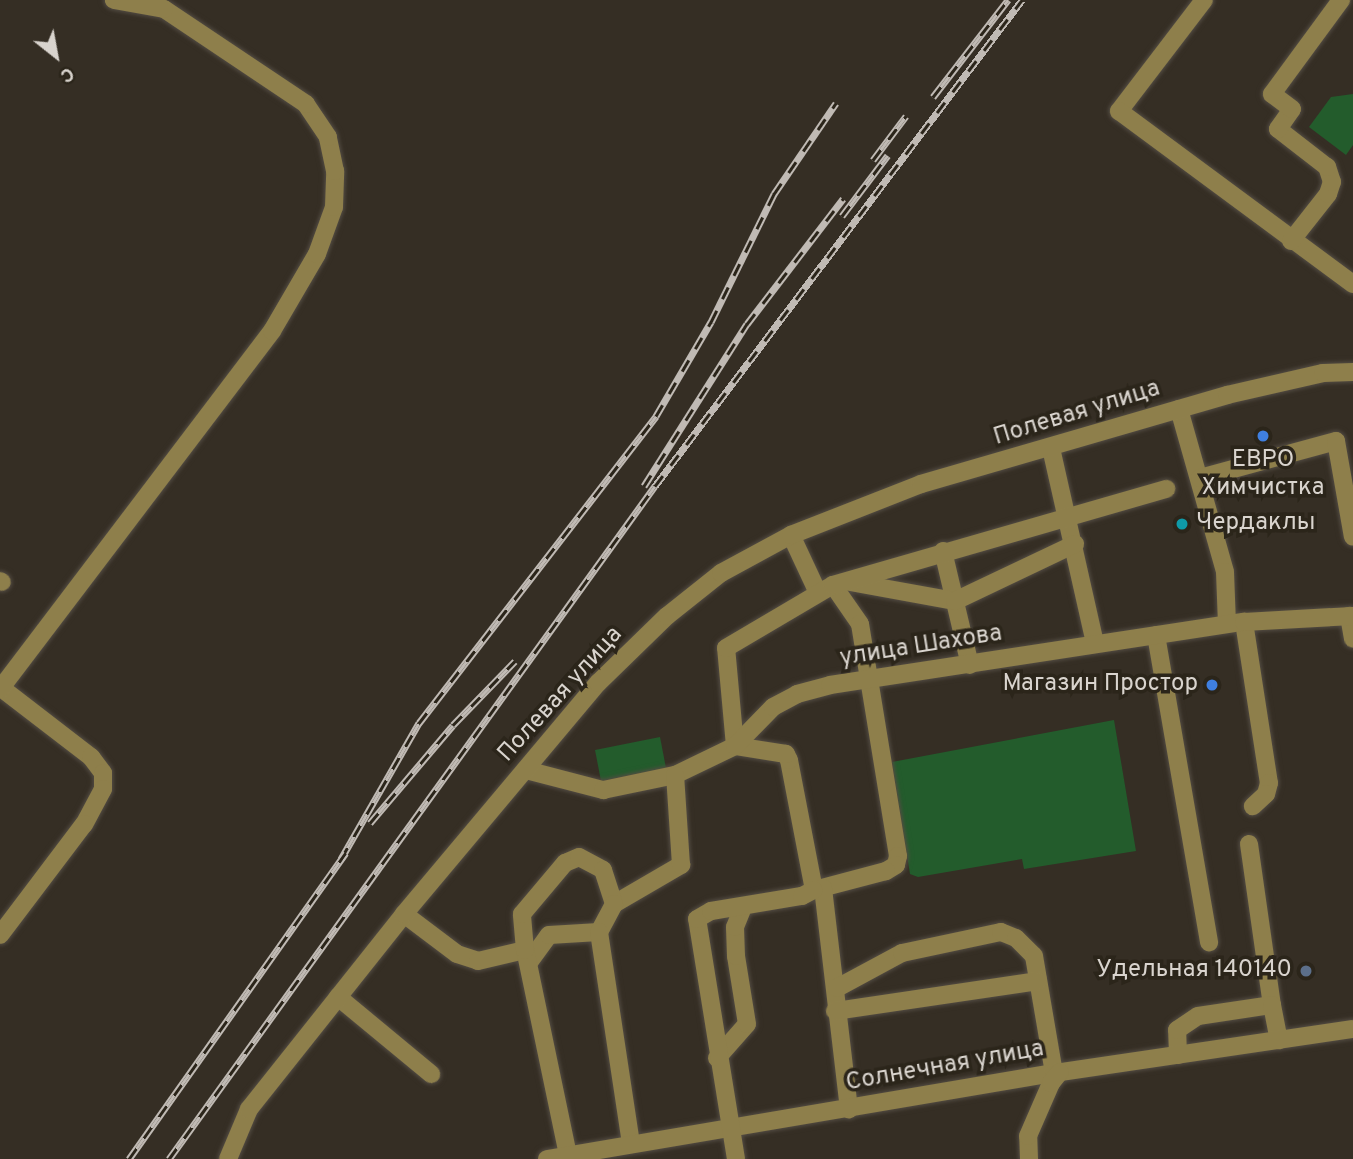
<!DOCTYPE html>
<meta charset="utf-8">
<style>
body{margin:0}
#map{position:relative;width:1353px;height:1159px;overflow:hidden;background:#352e24;font-family:Overpass,sans-serif}
div>[style]{position:absolute}
.green>*{inset:0;background:#235c2c}
.roads{filter:drop-shadow(0 0 2px #534c43) drop-shadow(0 0 2px #534c43)}
.minor>*{height:18px;margin:-9px;padding:0 9px;transform-origin:9px;border-radius:9px;background:#8e7f4b}
.rail>*{height:7px;margin-top:-3.5px;transform-origin:0;background:repeating-linear-gradient(90deg,#2b251a 0 13px,#c0bab4 0 26px);box-sizing:border-box;border-block:2px solid #c0bab4}
.dots>*{width:19px;height:19px;translate:-50% -50%;box-sizing:border-box;border:4px solid #2b251a;border-radius:50%}
span{translate:-50% -50%;white-space:nowrap;text-align:center;line-height:1.15;-webkit-text-stroke:7px #2b251a;paint-order:stroke}
.street-label{font-size:24px;color:#d9d4ce}
.poi-label{font-size:24px;color:#d9d4ce}
.left{translate:0 -50%;text-align:left}
.right{translate:-100% -50%;text-align:right}
.north{position:absolute;left:21px;top:21px;width:70px;height:70px;-webkit-text-stroke:5px #2b251a;paint-order:stroke;rotate:149deg;font-size:19px;font-weight:700;line-height:28px;text-align:center;color:#d9d4ce}
.north::after{content:'';display:block;margin:auto;width:24px;height:32px;background:#d9d4ce;clip-path:polygon(50% 0,100% 100%,50% 72%,0 100%)}
</style>
<div id="map">
<div class="green">
<i style="clip-path:polygon(1353px 94px,1353px 145px,1346px 155px,1309px 127px,1331px 97px)"></i>
<i style="clip-path:polygon(1114px 720px,1136px 851px,1024px 869px,1022px 859px,918px 877px,910px 874px,892px 762px)"></i>
<i style="clip-path:polygon(660px 737px,666px 768px,601px 781px,595px 750px)"></i>
</div>
<div class="roads">
<div class="minor">
<i style="left:1204px;top:0;width:140px;rotate:127.4deg"></i>
<i style="left:1119px;top:111px;width:291px;rotate:36.5deg"></i>
<i style="left:1291px;top:241px;width:60px;rotate:-51.8deg"></i>
<i style="left:1328px;top:194px;width:13px;rotate:-72deg"></i>
<i style="left:1332px;top:182px;width:16px;rotate:-108deg"></i>
<i style="left:1327px;top:167px;width:62px;rotate:-142.2deg"></i>
<i style="left:1278px;top:129px;width:24px;rotate:-55deg"></i>
<i style="left:1292px;top:109px;width:25px;rotate:-143deg"></i>
<i style="left:1272px;top:94px;width:117px;rotate:-53.7deg"></i>
<i style="left:1179px;top:409px;width:169px;rotate:74.2deg"></i>
<i style="left:1225px;top:572px;width:52px;rotate:87.8deg"></i>
<i style="left:1051px;top:448px;width:200px;rotate:77.3deg"></i>
<i style="left:1200px;top:478px;width:141px;rotate:-15.2deg"></i>
<i style="left:1336px;top:441px;width:97px;rotate:80deg"></i>
<i style="left:791px;top:535px;width:64px;rotate:65deg"></i>
<i style="left:943px;top:551px;width:117px;rotate:76.7deg"></i>
<i style="left:0;top:581px;width:2px;rotate:27deg"></i>
<i style="left:850px;top:582px;width:107px;rotate:10.3deg"></i>
<i style="left:955px;top:601px;width:133px;rotate:-25.4deg"></i>
<i style="left:833px;top:585px;width:47px;rotate:55.3deg"></i>
<i style="left:860px;top:624px;width:235px;rotate:80.7deg"></i>
<i style="left:898px;top:856px;width:9px;rotate:103deg"></i>
<i style="left:896px;top:865px;width:12px;rotate:149deg"></i>
<i style="left:886px;top:871px;width:74px;rotate:165.2deg"></i>
<i style="left:814px;top:890px;width:132px;rotate:-100.9deg"></i>
<i style="left:789px;top:760px;width:7px;rotate:-117deg"></i>
<i style="left:786px;top:754px;width:52px;rotate:-171.1deg"></i>
<i style="left:735px;top:746px;width:98px;rotate:-95.2deg"></i>
<i style="left:726px;top:648px;width:124px;rotate:-30.5deg"></i>
<i style="left:833px;top:585px;width:347px;rotate:-16.1deg"></i>
<i style="left:1349px;top:616px;width:23px;rotate:80deg"></i>
<i style="left:1244px;top:622px;width:163px;rotate:81.2deg"></i>
<i style="left:1269px;top:783px;width:11px;rotate:105deg"></i>
<i style="left:1266px;top:794px;width:18px;rotate:137deg"></i>
<i style="left:1156px;top:635px;width:312px;rotate:80.2deg"></i>
<i style="left:0;top:687px;width:115px;rotate:37.6deg"></i>
<i style="left:91px;top:757px;width:20px;rotate:53deg"></i>
<i style="left:103px;top:773px;width:16px;rotate:90deg"></i>
<i style="left:103px;top:789px;width:40px;rotate:118deg"></i>
<i style="left:84px;top:824px;width:139px;rotate:127.1deg"></i>
<i style="left:1px;top:688px;width:448px;rotate:-52.8deg"></i>
<i style="left:272px;top:331px;width:89px;rotate:-59.7deg"></i>
<i style="left:317px;top:254px;width:50px;rotate:-70.1deg"></i>
<i style="left:334px;top:207px;width:36px;rotate:-88deg"></i>
<i style="left:335px;top:171px;width:35px;rotate:-102deg"></i>
<i style="left:328px;top:137px;width:40px;rotate:-124deg"></i>
<i style="left:306px;top:104px;width:171px;rotate:-146.2deg"></i>
<i style="left:164px;top:9px;width:51px;rotate:-169.8deg"></i>
<i style="left:526px;top:770px;width:80px;rotate:14.6deg"></i>
<i style="left:603px;top:790px;width:74px;rotate:-11.8deg"></i>
<i style="left:675px;top:775px;width:67px;rotate:-25.8deg"></i>
<i style="left:735px;top:746px;width:54px;rotate:-45.7deg"></i>
<i style="left:773px;top:707px;width:27px;rotate:-28deg"></i>
<i style="left:797px;top:694px;width:34px;rotate:-15deg"></i>
<i style="left:830px;top:685px;width:419px;rotate:-8.7deg"></i>
<i style="left:1244px;top:622px;width:109px;rotate:-3.2deg"></i>
<i style="left:1249px;top:844px;width:163px;rotate:81.9deg"></i>
<i style="left:823px;top:888px;width:223px;rotate:83.3deg"></i>
<i style="left:614px;top:904px;width:78px;rotate:-30.2deg"></i>
<i style="left:681px;top:865px;width:90px;rotate:-93.8deg"></i>
<i style="left:404px;top:914px;width:66px;rotate:37deg"></i>
<i style="left:457px;top:954px;width:22px;rotate:18deg"></i>
<i style="left:478px;top:961px;width:48px;rotate:-13.2deg"></i>
<i style="left:530px;top:961px;width:32px;rotate:-54deg"></i>
<i style="left:549px;top:935px;width:50px;rotate:-3.4deg"></i>
<i style="left:837px;top:988px;width:74px;rotate:-28.3deg"></i>
<i style="left:902px;top:953px;width:101px;rotate:-12deg"></i>
<i style="left:1001px;top:932px;width:16px;rotate:22deg"></i>
<i style="left:1016px;top:938px;width:25px;rotate:45deg"></i>
<i style="left:1034px;top:956px;width:119px;rotate:80.3deg"></i>
<i style="left:338px;top:997px;width:121px;rotate:39.6deg"></i>
<i style="left:835px;top:1011px;width:205px;rotate:-8.4deg"></i>
<i style="left:1178px;top:1055px;width:25px;rotate:-92deg"></i>
<i style="left:1177px;top:1030px;width:25px;rotate:-34deg"></i>
<i style="left:1198px;top:1016px;width:75px;rotate:-8.5deg"></i>
<i style="left:1272px;top:1005px;width:36px;rotate:79deg"></i>
<i style="left:717px;top:1058px;width:45px;rotate:-48.6deg"></i>
<i style="left:747px;top:1024px;width:69px;rotate:-99.2deg"></i>
<i style="left:736px;top:956px;width:29px;rotate:-92deg"></i>
<i style="left:735px;top:927px;width:22px;rotate:-68deg"></i>
<i style="left:568px;top:1155px;width:209px;rotate:-101.8deg"></i>
<i style="left:525px;top:950px;width:36px;rotate:-95deg"></i>
<i style="left:522px;top:914px;width:67px;rotate:-49.9deg"></i>
<i style="left:565px;top:863px;width:15px;rotate:-23deg"></i>
<i style="left:579px;top:857px;width:27px;rotate:28deg"></i>
<i style="left:603px;top:870px;width:36px;rotate:72deg"></i>
<i style="left:614px;top:904px;width:32px;rotate:118deg"></i>
<i style="left:599px;top:932px;width:213px;rotate:81.4deg"></i>
<i style="left:228px;top:1159px;width:54px;rotate:-67.2deg"></i>
<i style="left:249px;top:1109px;width:249px;rotate:-51.5deg"></i>
<i style="left:404px;top:914px;width:302px;rotate:-50deg"></i>
<i style="left:598px;top:683px;width:96px;rotate:-44.2deg"></i>
<i style="left:667px;top:616px;width:69px;rotate:-38.5deg"></i>
<i style="left:721px;top:573px;width:80px;rotate:-28.5deg"></i>
<i style="left:791px;top:535px;width:140px;rotate:-21.4deg"></i>
<i style="left:921px;top:484px;width:319px;rotate:-16.2deg"></i>
<i style="left:1227px;top:395px;width:98px;rotate:-12.9deg"></i>
<i style="left:1323px;top:373px;width:30px;rotate:-2deg"></i>
<i style="left:547px;top:1159px;width:514px;rotate:-9.63deg"></i>
<i style="left:1054px;top:1073px;width:302px;rotate:-8.4deg"></i>
<i style="left:736px;top:1159px;width:243px;rotate:-99.2deg"></i>
<i style="left:697px;top:919px;width:16px;rotate:-30deg"></i>
<i style="left:711px;top:911px;width:92px;rotate:-9.4deg"></i>
<i style="left:802px;top:896px;width:13px;rotate:-27deg"></i>
<i style="left:1029px;top:1159px;width:23px;rotate:-92deg"></i>
<i style="left:1028px;top:1136px;width:58px;rotate:-66.5deg"></i>
<i style="left:1051px;top:1083px;width:14px;rotate:-51deg"></i>
</div>
</div>
<div class="rail">
<i style="left:933px;top:97px;width:123px;rotate:-52.3deg"></i>
<i style="left:873px;top:160px;width:55px;rotate:-53.1deg"></i>
<i style="left:842px;top:216px;width:76px;rotate:-53deg"></i>
<i style="left:644px;top:486px;width:192px;rotate:-57.6deg"></i>
<i style="left:747px;top:324px;width:158px;rotate:-52.5deg"></i>
<i style="left:370px;top:823px;width:128px;rotate:-49.7deg"></i>
<i style="left:453px;top:725px;width:89px;rotate:-45.9deg"></i>
<i style="left:341px;top:859px;width:157px;rotate:-60.2deg"></i>
<i style="left:419px;top:723px;width:388px;rotate:-52.3deg"></i>
<i style="left:656px;top:416px;width:109px;rotate:-59.7deg"></i>
<i style="left:711px;top:322px;width:143px;rotate:-63.8deg"></i>
<i style="left:774px;top:194px;width:110px;rotate:-55.7deg"></i>
<i style="left:129px;top:1159px;width:375px;rotate:-54.7deg"></i>
<i style="left:169px;top:1159px;width:830px;rotate:-54.17deg"></i>
<i style="left:655px;top:486px;width:609px;rotate:-52.94deg"></i>
</div>
<div class="dots">
<i style="left:1263px;top:436px;background:#3f7fe0"></i>
<i style="left:1182px;top:524px;background:#0f9aa8"></i>
<i style="left:1212px;top:685px;background:#3f7fe0"></i>
<i style="left:1306px;top:971px;background:#5c6f8a"></i>
</div>
<div class="street-label">
<span style="left:1077px;top:414px;rotate:-17deg">Полевая улица</span>
<span style="left:921px;top:647px;rotate:-9deg">улица Шахова</span>
<span style="left:561px;top:695px;rotate:-48deg">Полевая улица</span>
<span style="left:945px;top:1067px;rotate:-10deg">Солнечная улица</span>
</div>
<div class="poi-label">
<span style="left:1263px;top:475px">ЕВРО<br>Химчистка</span>
<span class="left" style="left:1196px;top:524px">Чердаклы</span>
<span class="right" style="left:1198px;top:685px">Магазин Простор</span>
<span class="right" style="left:1292px;top:971px">Удельная 140140</span>
</div>
<div class="north">С</div>
</div>
